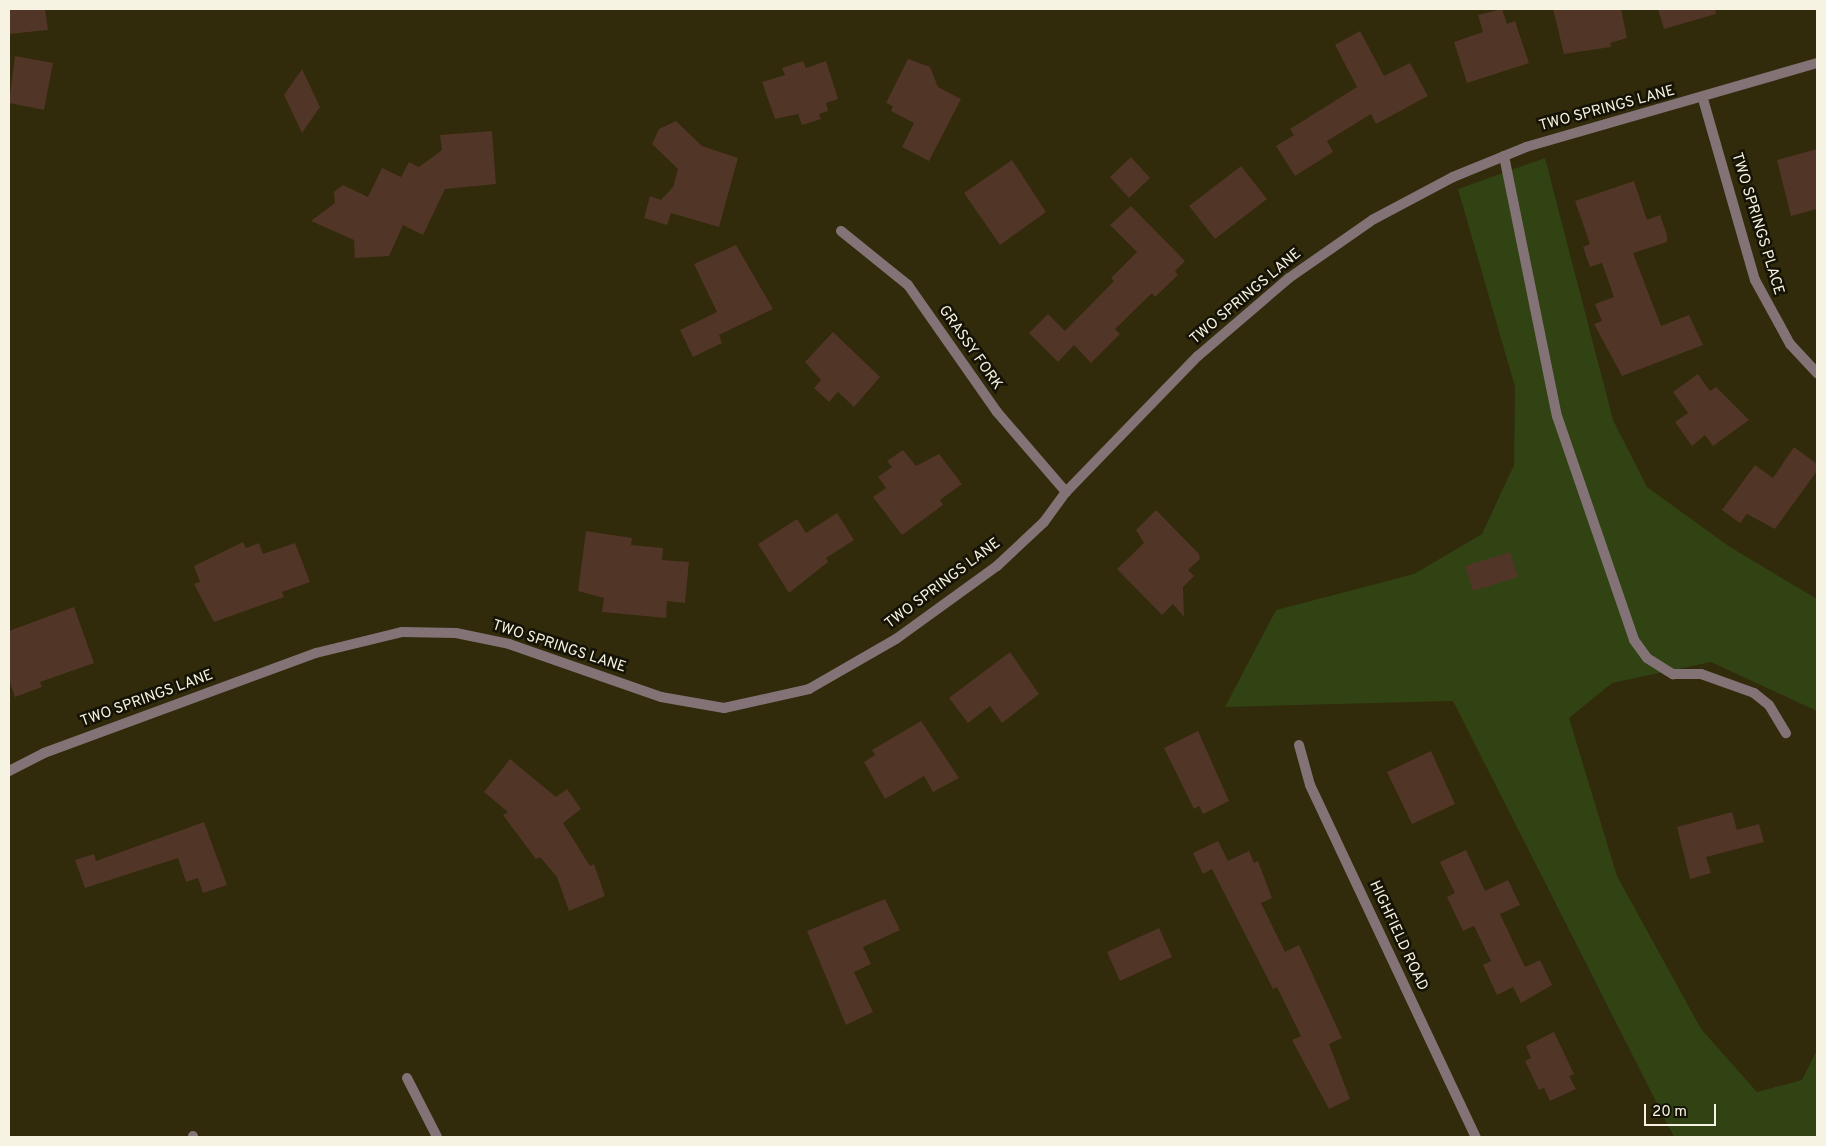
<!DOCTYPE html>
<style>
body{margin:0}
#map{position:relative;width:1826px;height:1146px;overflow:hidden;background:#312a0b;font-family:Overpass,sans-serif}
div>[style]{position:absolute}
.green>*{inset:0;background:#314213}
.building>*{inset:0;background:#513526}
.service>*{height:10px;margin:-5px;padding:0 5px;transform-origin:5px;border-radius:5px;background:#837376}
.minor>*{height:10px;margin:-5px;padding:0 5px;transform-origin:5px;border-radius:5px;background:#837376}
span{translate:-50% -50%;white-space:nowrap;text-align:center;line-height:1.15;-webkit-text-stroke:5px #151206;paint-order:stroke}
.street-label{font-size:15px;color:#f7f3e2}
.frame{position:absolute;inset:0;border:10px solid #f7f3e2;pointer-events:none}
.scale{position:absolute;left:1644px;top:1104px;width:72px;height:22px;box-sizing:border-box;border:2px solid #f7f3e2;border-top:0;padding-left:6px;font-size:15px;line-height:18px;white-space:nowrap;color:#f7f3e2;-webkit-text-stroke:4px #151206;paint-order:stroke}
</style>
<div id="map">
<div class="green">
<i style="clip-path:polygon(1545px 158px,1613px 420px,1647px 487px,1730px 547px,1817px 599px,1817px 711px,1711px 662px,1612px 683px,1569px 718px,1617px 876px,1701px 1029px,1757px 1092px,1802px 1080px,1817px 1050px,1817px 1137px,1674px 1137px,1453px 701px,1225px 707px,1276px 610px,1414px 574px,1482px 534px,1514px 465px,1515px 387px,1458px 189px)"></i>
</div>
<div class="building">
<i style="clip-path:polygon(9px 9px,45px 9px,48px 30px,9px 34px)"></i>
<i style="clip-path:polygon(1502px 9px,1507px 24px,1515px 21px,1529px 63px,1467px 83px,1454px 42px,1483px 32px,1478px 15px)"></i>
<i style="clip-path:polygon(1553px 9px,1621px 9px,1627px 38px,1610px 43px,1611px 47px,1564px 54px)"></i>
<i style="clip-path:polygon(1658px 9px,1715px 9px,1716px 14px,1664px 29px)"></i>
<i style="clip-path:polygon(1360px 31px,1384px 76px,1410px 63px,1428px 96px,1376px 124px,1371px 114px,1327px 141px,1333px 152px,1295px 176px,1276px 146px,1294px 135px,1290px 129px,1357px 87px,1335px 45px)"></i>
<i style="clip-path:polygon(15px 56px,53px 63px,44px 110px,9px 103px)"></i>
<i style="clip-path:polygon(908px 59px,930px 67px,938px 87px,961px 99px,929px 161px,902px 147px,914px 123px,891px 111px,893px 106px,886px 103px)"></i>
<i style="clip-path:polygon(803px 61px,806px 68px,826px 61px,838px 99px,826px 103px,828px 111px,819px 114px,821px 119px,802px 125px,798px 114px,775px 119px,762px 82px,785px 75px,782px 68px)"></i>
<i style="clip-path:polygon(302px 69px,320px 107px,302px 133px,284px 95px)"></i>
<i style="clip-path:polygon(676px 121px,702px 146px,738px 158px,719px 227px,671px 213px,667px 225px,644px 218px,650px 196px,661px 200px,673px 187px,678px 169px,652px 144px,659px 129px)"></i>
<i style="clip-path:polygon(492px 131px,496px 184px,445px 189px,423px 235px,403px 225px,389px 256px,355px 258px,354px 240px,311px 221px,335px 203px,334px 192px,343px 185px,368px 197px,382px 168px,401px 177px,409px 162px,419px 167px,442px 150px,440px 135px)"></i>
<i style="clip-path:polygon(1817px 149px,1817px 209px,1791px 216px,1777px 160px)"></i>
<i style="clip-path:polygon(1131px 157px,1150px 178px,1129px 198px,1110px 177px)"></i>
<i style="clip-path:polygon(1012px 160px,1046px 212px,1000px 245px,964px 193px)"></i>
<i style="clip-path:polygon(1241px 166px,1267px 199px,1215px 239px,1189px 206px)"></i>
<i style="clip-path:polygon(1634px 181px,1647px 220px,1660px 215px,1667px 235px,1667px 242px,1633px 253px,1661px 326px,1689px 315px,1703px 345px,1622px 376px,1594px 324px,1602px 321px,1595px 304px,1614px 297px,1602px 263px,1590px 267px,1583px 247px,1590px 244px,1575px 201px)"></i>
<i style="clip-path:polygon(1131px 206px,1185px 261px,1175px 271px,1178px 275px,1155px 297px,1152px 293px,1115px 329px,1120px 334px,1091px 363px,1074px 345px,1058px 362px,1029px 333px,1048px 314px,1065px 331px,1114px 281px,1111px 278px,1137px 252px,1110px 225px)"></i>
<i style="clip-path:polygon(736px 245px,773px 309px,719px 335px,722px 343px,693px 357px,680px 330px,717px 312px,694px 264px)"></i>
<i style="clip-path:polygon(833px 332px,880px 377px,854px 407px,838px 392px,829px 402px,814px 388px,821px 380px,805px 362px)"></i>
<i style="clip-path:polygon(1698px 374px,1710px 391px,1716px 387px,1749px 420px,1713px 446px,1705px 435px,1692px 446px,1675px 422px,1688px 413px,1673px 392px)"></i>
<i style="clip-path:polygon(1794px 447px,1817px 464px,1817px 471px,1775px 529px,1747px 514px,1740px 523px,1722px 510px,1755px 465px,1773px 478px)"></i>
<i style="clip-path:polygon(903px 450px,916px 466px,939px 454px,962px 484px,940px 500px,943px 505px,902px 535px,873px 497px,886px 488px,878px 477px,892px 467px,887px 461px)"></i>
<i style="clip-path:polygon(1156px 510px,1199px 554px,1200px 559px,1188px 570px,1194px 576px,1183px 587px,1184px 617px,1173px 604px,1162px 615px,1117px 569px,1144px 543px,1136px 530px)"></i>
<i style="clip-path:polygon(837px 513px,854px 540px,826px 558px,828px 562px,789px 593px,758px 544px,797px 519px,806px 533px)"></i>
<i style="clip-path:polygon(586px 531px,632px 538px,631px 545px,663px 548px,662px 560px,689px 562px,685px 603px,667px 601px,666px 618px,602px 612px,604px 598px,578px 591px)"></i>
<i style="clip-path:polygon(243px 542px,246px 548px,259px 543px,263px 554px,295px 543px,310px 582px,282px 592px,284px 597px,214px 622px,194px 584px,200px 582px,194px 566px)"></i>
<i style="clip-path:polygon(1510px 552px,1518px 577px,1473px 591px,1465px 566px)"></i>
<i style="clip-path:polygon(74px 607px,94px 663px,40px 682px,42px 687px,15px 697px,9px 680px,9px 631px)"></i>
<i style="clip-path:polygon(1010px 652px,1039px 694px,1002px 723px,990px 706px,968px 723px,949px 698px)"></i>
<i style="clip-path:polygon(921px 721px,959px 778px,933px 792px,924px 776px,885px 799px,864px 762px,875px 755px,872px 750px)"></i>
<i style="clip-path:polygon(1198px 731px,1229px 801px,1203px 814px,1199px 806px,1194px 809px,1164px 748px)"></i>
<i style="clip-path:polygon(1431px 751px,1455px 804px,1412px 824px,1387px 772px)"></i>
<i style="clip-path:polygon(510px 759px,556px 797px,567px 789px,581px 809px,563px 823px,590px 866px,594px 864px,605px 896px,569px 911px,557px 877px,540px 857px,536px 859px,503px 815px,508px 812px,484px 792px)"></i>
<i style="clip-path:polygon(1732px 812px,1737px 830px,1759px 824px,1764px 842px,1706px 857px,1711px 873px,1690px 879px,1677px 827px)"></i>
<i style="clip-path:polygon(204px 822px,227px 885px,203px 893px,198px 878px,186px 882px,178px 858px,85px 888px,75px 860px,94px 854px,96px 861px)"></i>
<i style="clip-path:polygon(1218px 841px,1228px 861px,1217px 866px,1249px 851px,1254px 863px,1258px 861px,1272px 898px,1261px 903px,1285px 952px,1299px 945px,1342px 1038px,1329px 1044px,1350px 1099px,1329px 1109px,1292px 1040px,1301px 1036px,1277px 987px,1273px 989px,1212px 869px,1203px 874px,1193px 853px)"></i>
<i style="clip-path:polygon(1466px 850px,1485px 891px,1508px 880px,1520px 905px,1500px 914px,1525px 967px,1540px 960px,1552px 985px,1521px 1003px,1513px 987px,1497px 995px,1483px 965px,1491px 961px,1474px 926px,1463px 931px,1447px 897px,1455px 893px,1440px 862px)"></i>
<i style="clip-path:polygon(885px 899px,900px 930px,863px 947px,871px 964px,854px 972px,873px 1012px,846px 1025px,807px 931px)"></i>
<i style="clip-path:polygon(1159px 928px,1172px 957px,1120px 981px,1107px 952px)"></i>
<i style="clip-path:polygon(1554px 1032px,1574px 1074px,1569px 1076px,1576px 1089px,1550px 1101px,1544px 1088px,1539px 1090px,1525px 1061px,1531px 1058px,1526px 1046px)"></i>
</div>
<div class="service">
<i style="left:1504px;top:156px;width:265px;rotate:78.5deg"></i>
<i style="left:1557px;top:416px;width:237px;rotate:71deg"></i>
<i style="left:1634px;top:640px;width:22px;rotate:54deg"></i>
<i style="left:1647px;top:658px;width:31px;rotate:32deg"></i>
<i style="left:1673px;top:674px;width:28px"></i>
<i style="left:1701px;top:674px;width:56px;rotate:19.7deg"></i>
<i style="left:1754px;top:693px;width:19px;rotate:39deg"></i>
<i style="left:1769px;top:705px;width:33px;rotate:59deg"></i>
</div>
<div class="minor">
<i style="left:1703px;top:99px;width:188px;rotate:74deg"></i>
<i style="left:1755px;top:280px;width:73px;rotate:61.3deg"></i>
<i style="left:1790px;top:344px;width:40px;rotate:47deg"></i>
<i style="left:841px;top:231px;width:86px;rotate:38.9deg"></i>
<i style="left:908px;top:285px;width:155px;rotate:55deg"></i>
<i style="left:997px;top:412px;width:106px;rotate:49.2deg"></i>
<i style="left:1299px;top:745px;width:41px;rotate:74.6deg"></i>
<i style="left:1310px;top:785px;width:389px;rotate:64.8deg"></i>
<i style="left:9px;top:771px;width:39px;rotate:-27deg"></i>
<i style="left:44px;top:753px;width:290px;rotate:-20.2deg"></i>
<i style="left:316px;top:653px;width:89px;rotate:-13.7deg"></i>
<i style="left:402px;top:632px;width:54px;rotate:1.1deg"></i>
<i style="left:456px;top:633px;width:54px;rotate:11.7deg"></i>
<i style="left:509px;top:644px;width:161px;rotate:19.2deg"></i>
<i style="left:661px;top:697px;width:64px;rotate:9.9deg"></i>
<i style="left:724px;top:708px;width:87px;rotate:-12.6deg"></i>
<i style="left:809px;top:689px;width:100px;rotate:-29.9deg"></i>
<i style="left:896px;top:639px;width:125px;rotate:-35.9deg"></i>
<i style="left:997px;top:566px;width:64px;rotate:-43.1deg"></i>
<i style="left:1044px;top:522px;width:37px;rotate:-54deg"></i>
<i style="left:1066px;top:492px;width:190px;rotate:-45.9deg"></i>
<i style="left:1198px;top:356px;width:120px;rotate:-40.6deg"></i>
<i style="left:1289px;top:278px;width:103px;rotate:-34.8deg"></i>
<i style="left:1374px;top:219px;width:89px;rotate:-28deg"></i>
<i style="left:1453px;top:177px;width:79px;rotate:-22.3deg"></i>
<i style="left:1526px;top:147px;width:303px;rotate:-16.1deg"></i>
<i style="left:407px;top:1078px;width:66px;rotate:63deg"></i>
<i style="left:193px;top:1136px;width:1px;rotate:90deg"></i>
</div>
<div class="street-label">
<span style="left:1607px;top:109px;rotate:-15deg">TWO SPRINGS LANE</span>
<span style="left:1757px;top:224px;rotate:73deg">TWO SPRINGS PLACE</span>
<span style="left:1246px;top:297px;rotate:-40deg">TWO SPRINGS LANE</span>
<span style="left:970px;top:348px;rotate:55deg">GRASSY FORK</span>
<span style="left:943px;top:584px;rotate:-37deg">TWO SPRINGS LANE</span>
<span style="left:559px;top:647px;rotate:18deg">TWO SPRINGS LANE</span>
<span style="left:147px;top:699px;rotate:-20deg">TWO SPRINGS LANE</span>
<span style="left:1398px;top:936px;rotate:65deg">HIGHFIELD ROAD</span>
</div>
<div class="frame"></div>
<div class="scale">20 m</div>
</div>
